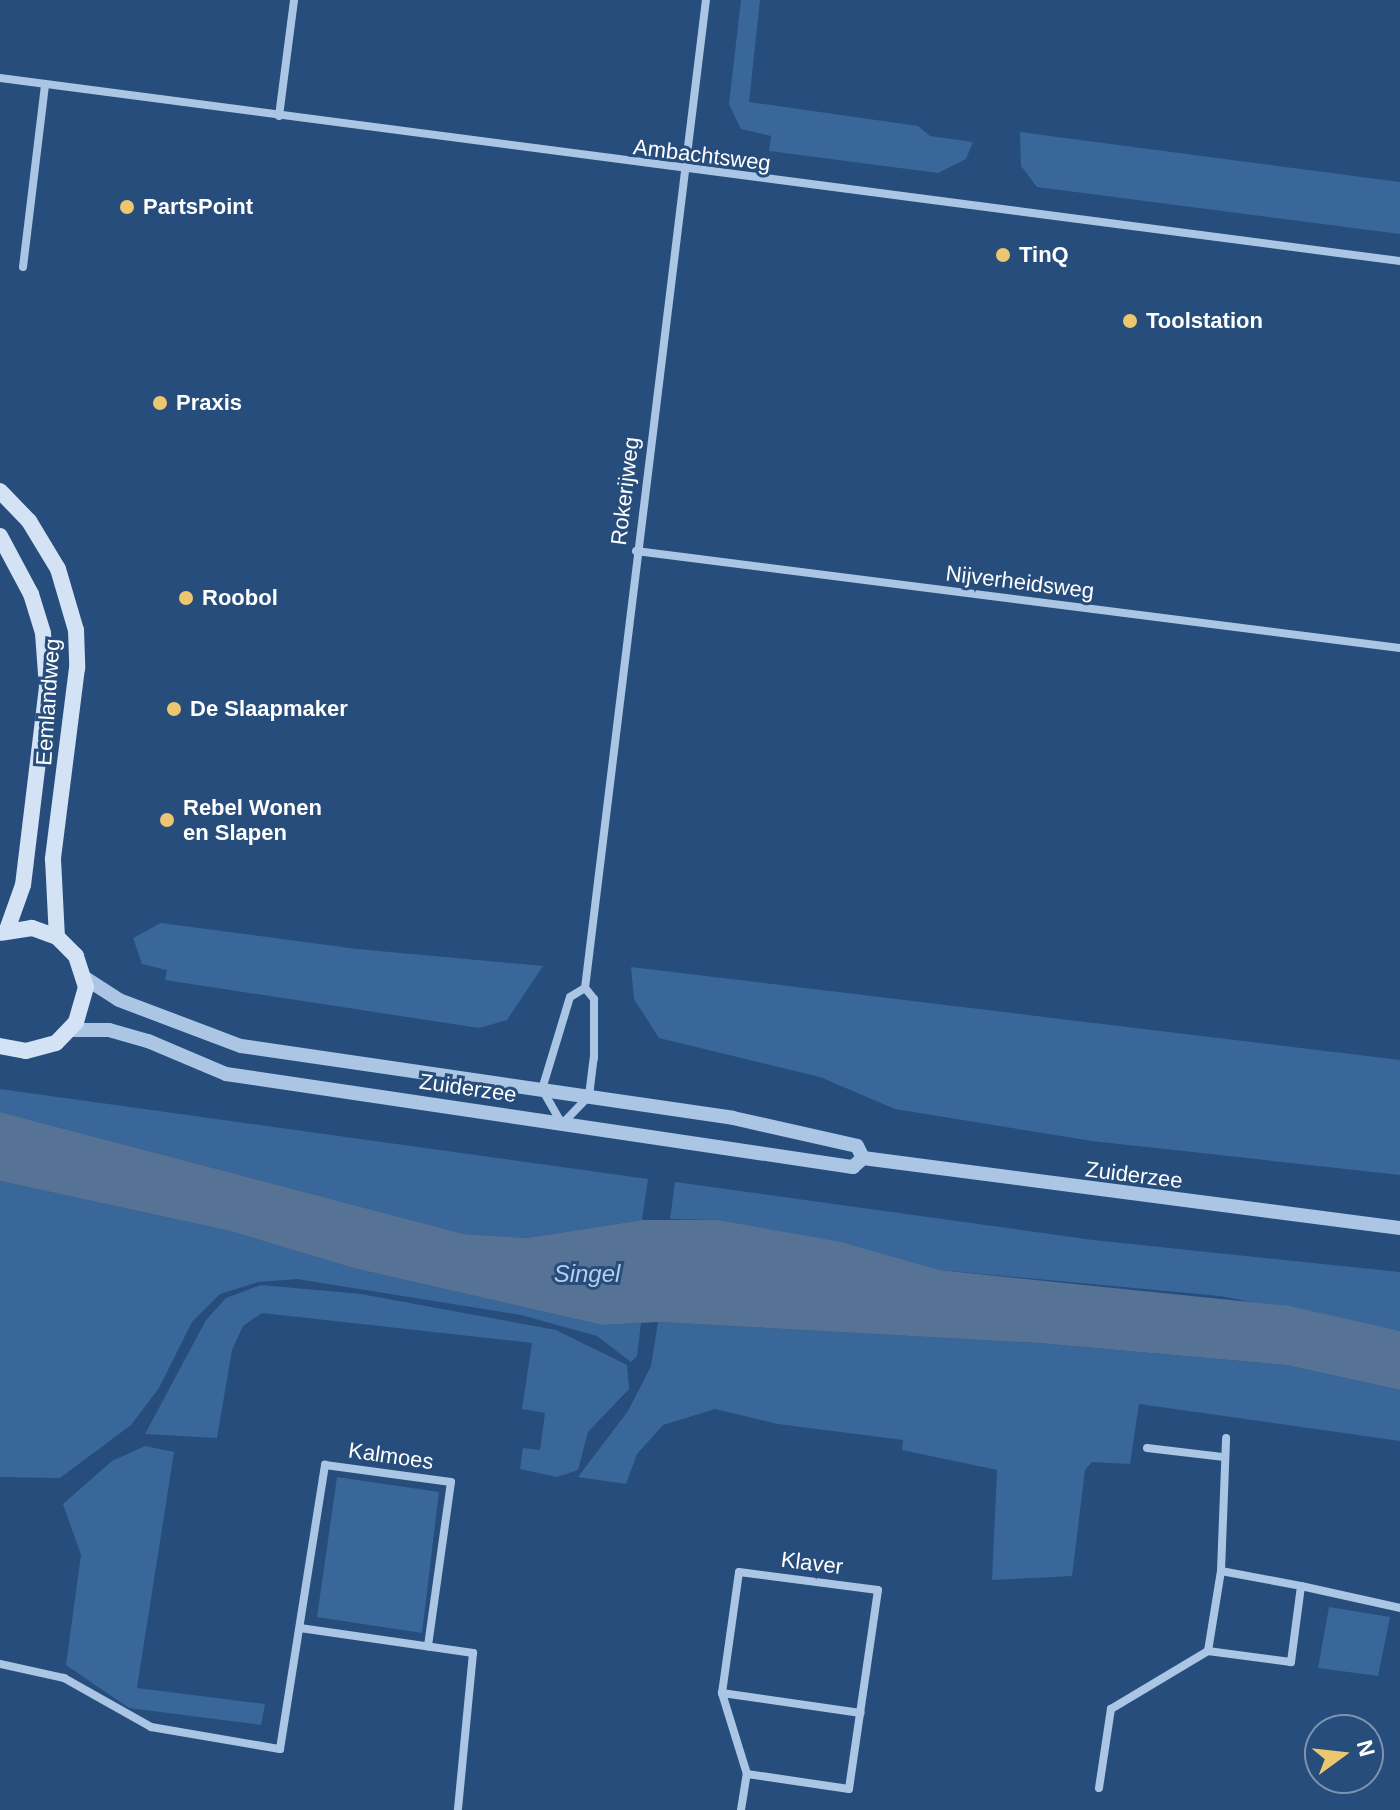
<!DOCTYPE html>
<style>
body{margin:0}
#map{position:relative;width:1400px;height:1810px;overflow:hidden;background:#264d7b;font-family:Helvetica,sans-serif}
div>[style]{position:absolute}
.green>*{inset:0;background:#3a6799}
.water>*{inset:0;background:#567294}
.minor>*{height:8px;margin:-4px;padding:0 4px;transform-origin:4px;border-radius:4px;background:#aac6e4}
.tertiary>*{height:14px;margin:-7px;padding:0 7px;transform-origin:7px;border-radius:7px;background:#aac6e4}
.secondary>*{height:16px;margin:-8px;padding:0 8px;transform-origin:8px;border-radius:8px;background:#d3e2f4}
.dots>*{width:22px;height:22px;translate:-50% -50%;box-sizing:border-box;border:4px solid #264d7b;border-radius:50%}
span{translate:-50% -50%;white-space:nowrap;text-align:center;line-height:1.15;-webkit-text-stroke:6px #264d7b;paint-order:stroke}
.street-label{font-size:22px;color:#fff}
.poi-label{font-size:22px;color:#fff;font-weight:700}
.left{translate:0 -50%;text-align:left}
.water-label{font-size:24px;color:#b5cfec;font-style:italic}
.north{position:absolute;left:1304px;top:1714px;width:80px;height:80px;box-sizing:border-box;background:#264d7b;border:2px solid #7d94b0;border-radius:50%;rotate:75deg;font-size:22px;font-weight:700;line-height:32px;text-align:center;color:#fff}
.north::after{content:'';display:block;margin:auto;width:28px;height:36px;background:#edc670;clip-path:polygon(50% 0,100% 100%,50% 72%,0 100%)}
</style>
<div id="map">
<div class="green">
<i style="clip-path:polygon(741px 0,760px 0,749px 102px,918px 126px,930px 136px,973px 142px,966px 159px,938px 173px,769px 151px,771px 136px,741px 129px,729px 104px)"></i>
<i style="clip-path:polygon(1020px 132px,1400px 182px,1400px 234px,1037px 187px,1021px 166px)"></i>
<i style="clip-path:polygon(161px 923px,357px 949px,543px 966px,507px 1020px,479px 1028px,165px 980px,167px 970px,142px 964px,133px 938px)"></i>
<i style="clip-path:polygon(631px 967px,1400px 1060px,1400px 1175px,1092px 1141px,895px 1109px,820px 1077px,659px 1038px,634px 999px)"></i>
<i style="clip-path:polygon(0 1089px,648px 1179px,642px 1220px,527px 1238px,464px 1234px,0 1112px)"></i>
<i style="clip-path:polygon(0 1181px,230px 1231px,353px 1268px,602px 1325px,641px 1323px,637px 1356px,631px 1362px,597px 1336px,521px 1315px,297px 1279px,258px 1282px,220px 1294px,192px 1322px,159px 1388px,131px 1425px,60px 1478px,0 1477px)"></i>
<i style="clip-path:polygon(675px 1182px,1093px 1240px,1400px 1272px,1400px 1331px,1220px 1296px,939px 1270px,717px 1220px,670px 1219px)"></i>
<i style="clip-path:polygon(261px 1285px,361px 1294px,556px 1330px,627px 1365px,629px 1389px,588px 1432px,578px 1470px,557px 1477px,520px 1469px,523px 1448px,540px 1450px,545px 1413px,522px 1409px,532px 1343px,262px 1313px,243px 1326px,232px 1350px,217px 1438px,145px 1434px,206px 1320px,226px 1298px)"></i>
<i style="clip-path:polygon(658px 1322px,1038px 1343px,1286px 1365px,1400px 1390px,1400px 1441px,1139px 1404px,1130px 1464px,1092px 1462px,1085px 1470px,1072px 1576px,992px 1580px,997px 1470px,902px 1450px,903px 1440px,778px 1424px,715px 1409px,663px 1425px,637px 1454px,626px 1484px,578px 1477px,628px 1411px,651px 1366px)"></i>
<i style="clip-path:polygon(145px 1446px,174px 1452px,137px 1688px,265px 1704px,261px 1725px,129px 1708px,66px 1665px,81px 1555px,63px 1504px,112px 1461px)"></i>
<i style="clip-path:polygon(337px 1477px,439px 1492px,422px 1633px,317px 1617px)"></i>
<i style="clip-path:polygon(1329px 1607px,1390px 1617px,1378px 1676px,1318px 1668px)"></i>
</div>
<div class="water">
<i style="clip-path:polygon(0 1112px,464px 1234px,527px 1238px,642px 1220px,717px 1220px,841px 1242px,939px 1270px,1289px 1306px,1400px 1331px,1400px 1390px,1286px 1365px,1038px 1343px,658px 1322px,602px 1325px,353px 1268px,230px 1231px,0 1181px)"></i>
</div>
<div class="minor">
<i style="left:0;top:78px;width:1412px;rotate:7.45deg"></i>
<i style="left:279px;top:116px;width:117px;rotate:-82.6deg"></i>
<i style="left:23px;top:267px;width:184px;rotate:-83.1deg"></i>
<i style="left:636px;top:551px;width:770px;rotate:7.24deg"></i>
<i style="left:585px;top:988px;width:17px;rotate:149deg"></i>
<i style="left:570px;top:997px;width:96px;rotate:106.9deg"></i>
<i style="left:542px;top:1089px;width:40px;rotate:60.3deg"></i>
<i style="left:562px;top:1124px;width:39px;rotate:-46deg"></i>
<i style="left:589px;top:1096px;width:38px;rotate:-83deg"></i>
<i style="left:594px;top:1058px;width:59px;rotate:-90deg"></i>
<i style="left:594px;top:999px;width:14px;rotate:-129deg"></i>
<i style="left:585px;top:988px;width:995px;rotate:-83.02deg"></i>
<i style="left:1147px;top:1448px;width:78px;rotate:6.7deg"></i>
<i style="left:1221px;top:1571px;width:133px;rotate:-87.8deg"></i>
<i style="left:1301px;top:1586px;width:77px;rotate:97.5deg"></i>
<i style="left:1291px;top:1662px;width:84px;rotate:-172.5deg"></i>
<i style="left:1208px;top:1651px;width:81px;rotate:-80.8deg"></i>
<i style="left:1221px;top:1571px;width:81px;rotate:10.6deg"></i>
<i style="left:1301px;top:1586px;width:101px;rotate:12.5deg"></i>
<i style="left:300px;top:1628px;width:175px;rotate:8.2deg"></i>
<i style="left:473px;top:1653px;width:158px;rotate:95.5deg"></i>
<i style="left:0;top:1664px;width:66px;rotate:12.3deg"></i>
<i style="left:64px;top:1678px;width:100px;rotate:29.4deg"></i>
<i style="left:151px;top:1727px;width:131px;rotate:9.7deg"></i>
<i style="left:280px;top:1749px;width:288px;rotate:-81deg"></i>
<i style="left:325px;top:1465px;width:127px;rotate:7.7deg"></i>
<i style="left:451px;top:1482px;width:166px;rotate:98deg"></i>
<i style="left:722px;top:1693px;width:140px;rotate:8.2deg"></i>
<i style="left:1099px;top:1788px;width:80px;rotate:-81.4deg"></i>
<i style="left:1111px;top:1709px;width:113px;rotate:-30.9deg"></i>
<i style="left:741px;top:1810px;width:36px;rotate:-81deg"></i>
<i style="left:747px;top:1774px;width:85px;rotate:-107.2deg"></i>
<i style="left:722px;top:1693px;width:122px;rotate:-82deg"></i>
<i style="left:739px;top:1572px;width:140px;rotate:7.4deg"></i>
<i style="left:878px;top:1590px;width:201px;rotate:98.3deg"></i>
<i style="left:849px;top:1789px;width:103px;rotate:-171.6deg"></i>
</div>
<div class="tertiary">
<i style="left:85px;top:978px;width:40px;rotate:32.9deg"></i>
<i style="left:119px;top:1000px;width:130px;rotate:20.7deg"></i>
<i style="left:241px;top:1046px;width:497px;rotate:8.3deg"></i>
<i style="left:733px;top:1118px;width:127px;rotate:12.7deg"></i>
<i style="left:857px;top:1146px;width:13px;rotate:63deg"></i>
<i style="left:70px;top:1030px;width:39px"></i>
<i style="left:109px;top:1030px;width:41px;rotate:15.8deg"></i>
<i style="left:148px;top:1041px;width:85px;rotate:22.9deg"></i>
<i style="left:226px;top:1074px;width:634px;rotate:8.44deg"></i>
<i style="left:853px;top:1167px;width:13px;rotate:-42deg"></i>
<i style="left:863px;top:1158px;width:542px;rotate:7.43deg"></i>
</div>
<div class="secondary">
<i style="left:0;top:491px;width:42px;rotate:46deg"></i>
<i style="left:29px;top:521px;width:56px;rotate:58.9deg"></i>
<i style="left:58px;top:569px;width:64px;rotate:73.6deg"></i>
<i style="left:76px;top:630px;width:38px;rotate:88deg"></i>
<i style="left:77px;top:668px;width:193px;rotate:97.2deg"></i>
<i style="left:53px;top:859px;width:78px;rotate:87.1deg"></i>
<i style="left:0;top:536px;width:66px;rotate:61.9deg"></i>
<i style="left:31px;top:594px;width:41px;rotate:72.9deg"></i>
<i style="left:43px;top:633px;width:54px;rotate:85.8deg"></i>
<i style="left:47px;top:687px;width:199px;rotate:96.9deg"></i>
<i style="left:23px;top:885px;width:48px;rotate:109.6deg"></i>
<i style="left:0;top:1046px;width:26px;rotate:11deg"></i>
<i style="left:26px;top:1051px;width:31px;rotate:-15deg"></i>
<i style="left:56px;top:1043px;width:29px;rotate:-46deg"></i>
<i style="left:76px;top:1022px;width:36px;rotate:-74deg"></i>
<i style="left:86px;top:987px;width:33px;rotate:-108deg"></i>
<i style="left:76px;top:956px;width:27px;rotate:-135deg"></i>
<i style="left:57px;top:937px;width:27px;rotate:-160deg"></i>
<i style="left:32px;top:928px;width:31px;rotate:171deg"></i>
</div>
<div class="dots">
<i style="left:127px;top:207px;background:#edc670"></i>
<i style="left:1003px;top:255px;background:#edc670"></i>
<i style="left:1130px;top:321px;background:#edc670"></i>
<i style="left:160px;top:403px;background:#edc670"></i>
<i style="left:186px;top:598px;background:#edc670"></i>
<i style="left:174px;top:709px;background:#edc670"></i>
<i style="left:167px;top:820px;background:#edc670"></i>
</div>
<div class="street-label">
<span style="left:702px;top:155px;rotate:7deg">Ambachtsweg</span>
<span style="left:625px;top:491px;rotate:-83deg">Rokerijweg</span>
<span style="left:1020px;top:582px;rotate:7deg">Nijverheidsweg</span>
<span style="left:48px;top:702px;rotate:-86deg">Eemlandweg</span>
<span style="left:468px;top:1088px;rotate:8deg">Zuiderzee</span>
<span style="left:1134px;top:1175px;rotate:7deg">Zuiderzee</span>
<span style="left:391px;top:1456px;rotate:8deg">Kalmoes</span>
<span style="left:812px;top:1563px;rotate:7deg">Klaver</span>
</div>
<div class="poi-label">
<span class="left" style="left:143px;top:207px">PartsPoint</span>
<span class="left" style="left:1019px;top:255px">TinQ</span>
<span class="left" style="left:1146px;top:321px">Toolstation</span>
<span class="left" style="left:176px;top:403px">Praxis</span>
<span class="left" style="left:202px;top:598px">Roobol</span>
<span class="left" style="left:190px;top:709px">De Slaapmaker</span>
<span class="left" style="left:183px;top:820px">Rebel Wonen<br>en Slapen</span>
</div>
<div class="water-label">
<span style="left:587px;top:1274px">Singel</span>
</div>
<div class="north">N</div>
</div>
